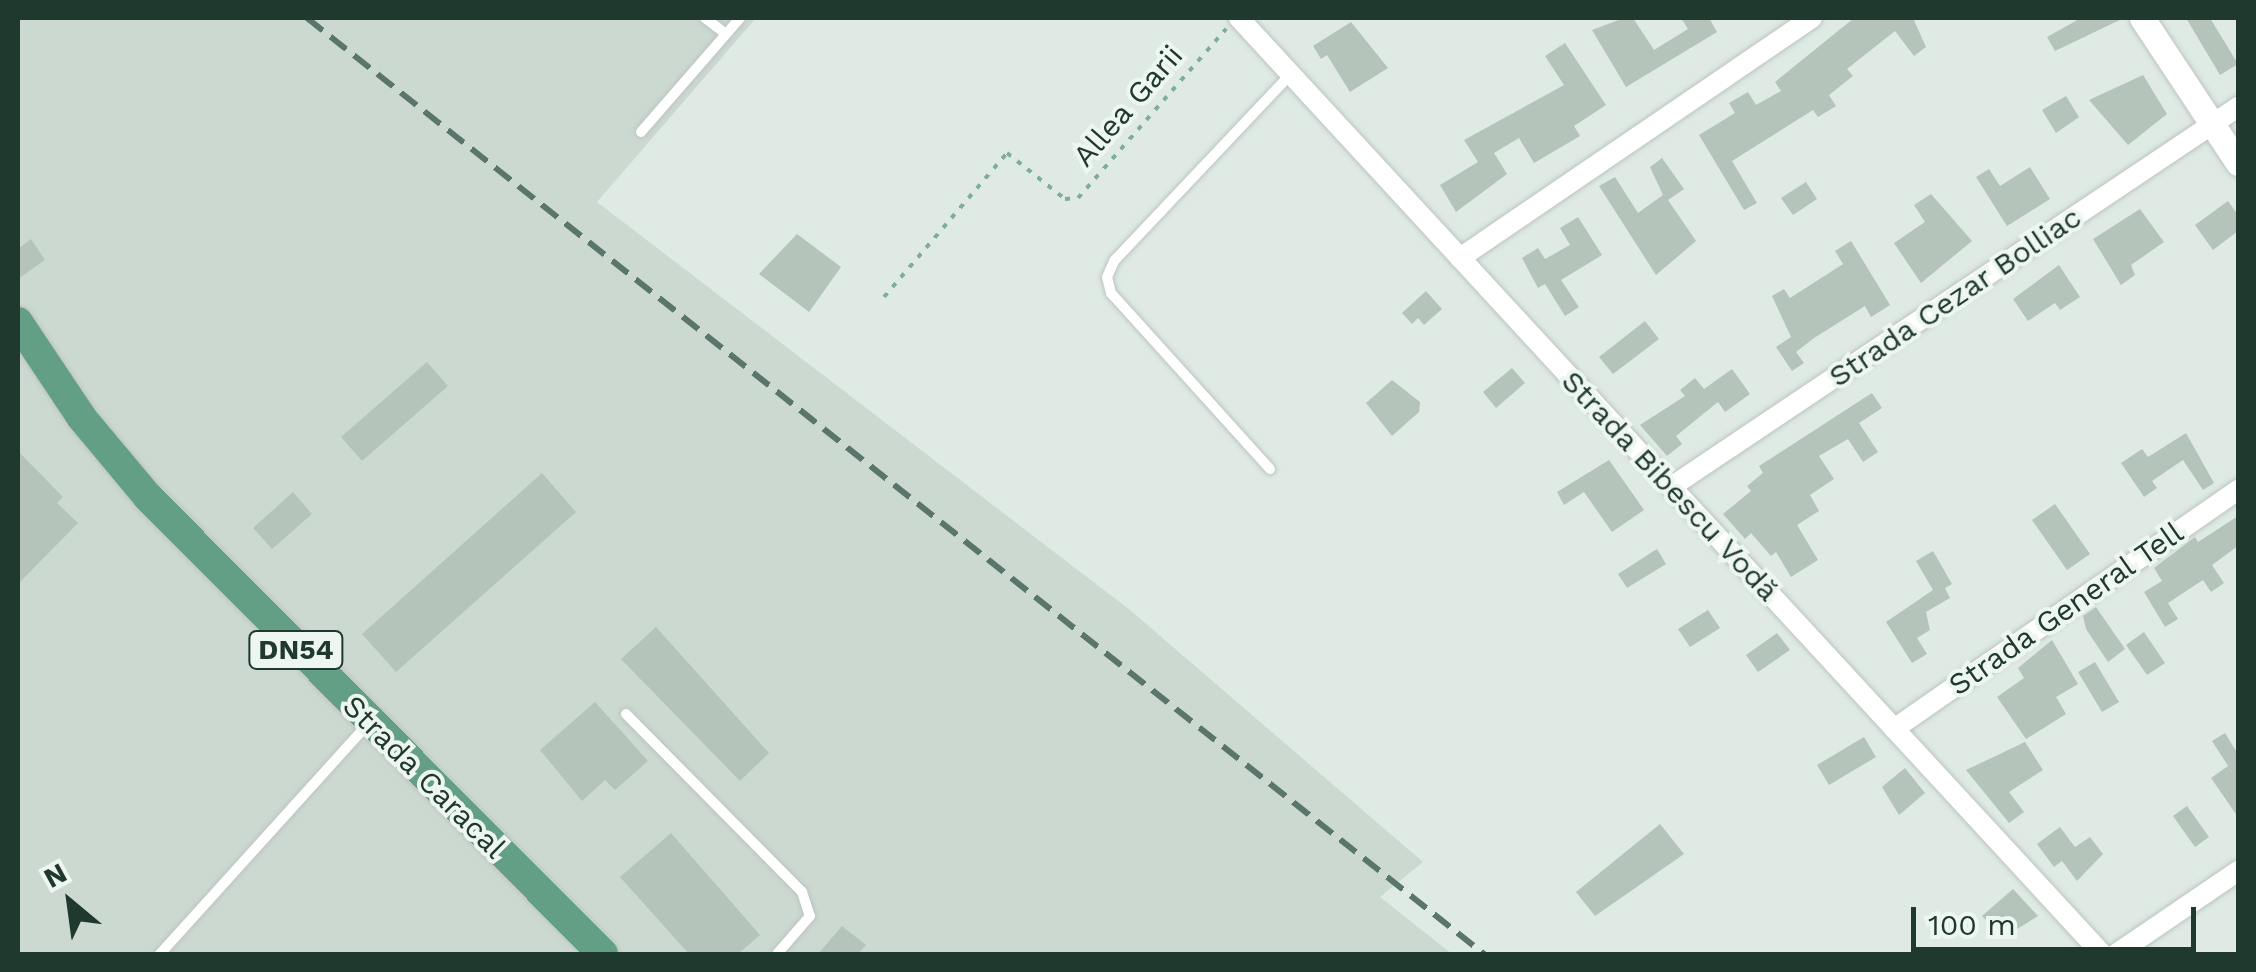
<!DOCTYPE html>
<meta charset="utf-8">
<style>
body{margin:0}
#map{position:relative;width:2256px;height:972px;overflow:hidden;background:#deeae3;font-family:"Work Sans",sans-serif}
div>[style]{position:absolute}
.built>*{inset:0;background:#ccd9d1}
.building>*{inset:0;background:#b4c4bb}
.path>*{height:4px;margin-top:-2px;transform-origin:0;background:repeating-linear-gradient(90deg,#7fad97 0 5px,transparent 0 13px)}
.roads{filter:drop-shadow(0 0 2px #bcc4c0) drop-shadow(0 0 2px #bcc4c0)}
.service>*{height:10px;margin:-5px;padding:0 5px;transform-origin:5px;border-radius:5px;background:#fff}
.minor>*{height:20px;margin:-10px;padding:0 10px;transform-origin:10px;border-radius:10px;background:#fff}
.tertiary>*{height:25px;margin:-12.5px;padding:0 12.5px;transform-origin:12.5px;border-radius:12.5px;background:#fff}
.primary>*{height:30px;margin:-15px;padding:0 15px;transform-origin:15px;border-radius:15px;background:#639f85}
.rail>*{height:6px;margin-top:-3px;transform-origin:0;background:repeating-linear-gradient(90deg,#5a7569 0 20px,transparent 0 30px)}
span{translate:-50% -50%;white-space:nowrap;text-align:center;line-height:1.15;-webkit-text-stroke:8px #eef6f1;paint-order:stroke}
.shield-label span{padding:2px 8px;background:#eef6f1;border:2px solid;border-radius:8px;-webkit-text-stroke-width:0}
.shield-label{font-size:28px;color:#20392e;font-weight:700}
.street-label{font-size:30px;color:#20392e}
.frame{position:absolute;inset:0;border:20px solid #20392e;pointer-events:none}
.north{position:absolute;left:20px;top:852px;width:100px;height:100px;-webkit-text-stroke:8px #eef6f1;paint-order:stroke;rotate:331deg;font-size:28px;font-weight:700;line-height:40px;text-align:center;color:#20392e}
.north::after{content:'';display:block;margin:auto;width:35px;height:45px;background:#20392e;clip-path:polygon(50% 0,100% 100%,50% 72%,0 100%)}
.scale{position:absolute;left:1911px;top:907px;width:285px;height:45px;box-sizing:border-box;border:5px solid #20392e;border-top:0;padding-left:12px;font-size:30px;line-height:35px;white-space:nowrap;color:#20392e;-webkit-text-stroke:8px #eef6f1;paint-order:stroke}
</style>
<div id="map">
<div class="built">
<i style="clip-path:polygon(18px 18px,756px 18px,597px 202px,1130px 610px,1423px 862px,1380px 897px,1452px 954px,18px 954px)"></i>
</div>
<div class="building">
<i style="clip-path:polygon(1624px 18px,1633px 18px,1654px 50px,1688px 29px,1681px 18px,1709px 18px,1717px 32px,1626px 87px,1592px 30px)"></i>
<i style="clip-path:polygon(1854px 18px,1913px 18px,1926px 47px,1914px 56px,1895px 31px,1847px 69px,1853px 76px,1829px 95px,1836px 106px,1818px 117px,1813px 110px,1732px 161px,1757px 203px,1744px 210px,1699px 135px,1735px 113px,1729px 103px,1748px 92px,1756px 105px,1781px 91px,1775px 82px)"></i>
<i style="clip-path:polygon(2081px 18px,2124px 18px,2055px 51px,2047px 37px)"></i>
<i style="clip-path:polygon(2186px 18px,2210px 18px,2238px 64px,2220px 75px)"></i>
<i style="clip-path:polygon(1351px 22px,1388px 68px,1350px 92px,1327px 55px,1321px 59px,1313px 46px)"></i>
<i style="clip-path:polygon(1565px 43px,1606px 105px,1574px 126px,1580px 136px,1534px 163px,1519px 138px,1494px 153px,1507px 174px,1456px 212px,1440px 185px,1478px 162px,1464px 140px,1564px 85px,1545px 56px)"></i>
<i style="clip-path:polygon(2143px 75px,2167px 114px,2128px 145px,2089px 100px)"></i>
<i style="clip-path:polygon(2066px 96px,2079px 117px,2056px 133px,2042px 110px)"></i>
<i style="clip-path:polygon(1662px 158px,1684px 189px,1668px 200px,1696px 241px,1656px 275px,1599px 186px,1615px 177px,1638px 213px,1663px 195px,1650px 167px)"></i>
<i style="clip-path:polygon(2030px 167px,2050px 199px,2007px 226px,1976px 177px,1989px 169px,2000px 186px)"></i>
<i style="clip-path:polygon(1806px 182px,1817px 199px,1793px 215px,1781px 198px)"></i>
<i style="clip-path:polygon(1931px 194px,1972px 241px,1921px 283px,1894px 243px,1925px 222px,1914px 205px)"></i>
<i style="clip-path:polygon(2228px 201px,2238px 215px,2238px 231px,2213px 250px,2195px 225px)"></i>
<i style="clip-path:polygon(2140px 209px,2164px 242px,2131px 265px,2135px 275px,2121px 285px,2093px 239px)"></i>
<i style="clip-path:polygon(1578px 217px,1602px 255px,1561px 280px,1579px 307px,1565px 316px,1545px 284px,1538px 288px,1522px 258px,1538px 248px,1545px 259px,1570px 245px,1560px 228px)"></i>
<i style="clip-path:polygon(797px 234px,841px 267px,809px 312px,759px 274px)"></i>
<i style="clip-path:polygon(31px 239px,45px 260px,18px 279px,18px 249px)"></i>
<i style="clip-path:polygon(1851px 241px,1890px 305px,1871px 317px,1865px 306px,1814px 338px,1796px 352px,1804px 363px,1792px 371px,1776px 347px,1791px 337px,1772px 296px,1784px 289px,1790px 298px,1843px 264px,1835px 251px)"></i>
<i style="clip-path:polygon(2059px 265px,2080px 297px,2060px 310px,2055px 303px,2028px 321px,2013px 299px)"></i>
<i style="clip-path:polygon(1426px 291px,1442px 309px,1424px 325px,1418px 318px,1412px 324px,1402px 313px)"></i>
<i style="clip-path:polygon(1645px 321px,1659px 339px,1613px 374px,1599px 357px)"></i>
<i style="clip-path:polygon(427px 362px,448px 386px,362px 461px,341px 437px)"></i>
<i style="clip-path:polygon(1512px 368px,1525px 383px,1496px 408px,1483px 392px)"></i>
<i style="clip-path:polygon(1732px 369px,1750px 394px,1725px 412px,1718px 402px,1676px 436px,1682px 444px,1667px 456px,1640px 425px,1685px 396px,1680px 390px,1695px 378px,1704px 389px)"></i>
<i style="clip-path:polygon(1392px 380px,1420px 402px,1419px 412px,1392px 436px,1366px 403px)"></i>
<i style="clip-path:polygon(1872px 393px,1882px 408px,1859px 423px,1878px 452px,1863px 462px,1848px 439px,1819px 456px,1834px 479px,1810px 495px,1819px 511px,1797px 525px,1818px 560px,1791px 577px,1776px 552px,1771px 556px,1751px 533px,1745px 539px,1723px 514px,1751px 491px,1747px 486px,1763px 473px,1759px 466px)"></i>
<i style="clip-path:polygon(2186px 433px,2214px 483px,2203px 490px,2183px 460px,2152px 481px,2157px 488px,2144px 497px,2121px 463px,2142px 449px,2148px 457px)"></i>
<i style="clip-path:polygon(18px 451px,63px 497px,57px 503px,78px 523px,18px 584px)"></i>
<i style="clip-path:polygon(1609px 460px,1644px 510px,1612px 532px,1584px 492px,1564px 505px,1557px 492px)"></i>
<i style="clip-path:polygon(542px 473px,576px 512px,396px 672px,362px 634px)"></i>
<i style="clip-path:polygon(293px 492px,312px 514px,272px 549px,253px 528px)"></i>
<i style="clip-path:polygon(2055px 504px,2090px 554px,2067px 570px,2032px 520px)"></i>
<i style="clip-path:polygon(2238px 516px,2238px 546px,2212px 565px,2224px 583px,2211px 592px,2203px 580px,2168px 603px,2178px 619px,2165px 627px,2144px 592px,2162px 581px,2154px 568px,2195px 537px,2198px 542px)"></i>
<i style="clip-path:polygon(1657px 549px,1666px 564px,1627px 588px,1618px 574px)"></i>
<i style="clip-path:polygon(1933px 551px,1952px 584px,1945px 588px,1950px 598px,1926px 612px,1930px 630px,1917px 638px,1927px 654px,1912px 663px,1886px 622px,1933px 590px,1916px 561px)"></i>
<i style="clip-path:polygon(2096px 607px,2125px 649px,2108px 662px,2086px 629px,2083px 616px)"></i>
<i style="clip-path:polygon(1708px 610px,1720px 628px,1690px 647px,1678px 629px)"></i>
<i style="clip-path:polygon(656px 627px,769px 753px,740px 781px,621px 659px)"></i>
<i style="clip-path:polygon(2144px 632px,2165px 663px,2147px 675px,2126px 645px)"></i>
<i style="clip-path:polygon(1777px 633px,1790px 650px,1758px 672px,1746px 655px)"></i>
<i style="clip-path:polygon(2052px 640px,2078px 684px,2056px 697px,2066px 714px,2026px 739px,1997px 697px,2024px 678px,2018px 668px)"></i>
<i style="clip-path:polygon(2095px 662px,2119px 702px,2102px 712px,2078px 672px)"></i>
<i style="clip-path:polygon(595px 702px,648px 761px,615px 790px,605px 780px,582px 801px,540px 750px)"></i>
<i style="clip-path:polygon(2225px 733px,2238px 754px,2238px 817px,2211px 778px,2228px 766px,2236px 778px,2212px 741px)"></i>
<i style="clip-path:polygon(1864px 737px,1876px 757px,1829px 785px,1817px 765px)"></i>
<i style="clip-path:polygon(2025px 742px,2043px 770px,2009px 792px,2024px 812px,2009px 823px,1966px 770px)"></i>
<i style="clip-path:polygon(1905px 768px,1925px 793px,1899px 815px,1882px 787px)"></i>
<i style="clip-path:polygon(2187px 806px,2209px 837px,2195px 847px,2173px 816px)"></i>
<i style="clip-path:polygon(1660px 824px,1684px 854px,1595px 916px,1576px 892px)"></i>
<i style="clip-path:polygon(2060px 827px,2075px 847px,2090px 837px,2103px 854px,2077px 881px,2062px 861px,2054px 867px,2037px 844px)"></i>
<i style="clip-path:polygon(671px 833px,760px 935px,738px 954px,689px 954px,620px 877px)"></i>
<i style="clip-path:polygon(2013px 889px,2038px 916px,2003px 938px,1982px 916px)"></i>
<i style="clip-path:polygon(842px 926px,866px 945px,858px 954px,818px 954px)"></i>
</div>
<div class="path">
<i style="left:884px;top:297px;width:189px;rotate:-49.5deg"></i>
<i style="left:1007px;top:153px;width:74px;rotate:38.4deg"></i>
<i style="left:1065px;top:199px;width:13px;rotate:-4deg"></i>
<i style="left:1078px;top:198px;width:225px;rotate:-48.8deg"></i>
</div>
<div class="roads">
<div class="service">
<i style="left:705px;top:18px;width:26px;rotate:37deg"></i>
<i style="left:641px;top:132px;width:151px;rotate:-49deg"></i>
<i style="left:1270px;top:469px;width:237px;rotate:-132.1deg"></i>
<i style="left:1111px;top:293px;width:16px;rotate:-104deg"></i>
<i style="left:1107px;top:277px;width:17px;rotate:-66deg"></i>
<i style="left:1114px;top:261px;width:256px;rotate:-46.6deg"></i>
<i style="left:626px;top:714px;width:250px;rotate:45.3deg"></i>
<i style="left:802px;top:892px;width:25px;rotate:72deg"></i>
<i style="left:810px;top:916px;width:50px;rotate:131deg"></i>
<i style="left:160px;top:954px;width:310px;rotate:-47.9deg"></i>
</div>
<div class="minor">
<i style="left:1239px;top:18px;width:1273px;rotate:47.32deg"></i>
<i style="left:1460px;top:258px;width:426px;rotate:-34.3deg"></i>
<i style="left:1671px;top:487px;width:683px;rotate:-33.83deg"></i>
<i style="left:1894px;top:729px;width:419px;rotate:-34.8deg"></i>
<i style="left:2116px;top:954px;width:148px;rotate:-34.2deg"></i>
</div>
<div class="tertiary">
<i style="left:2142px;top:18px;width:174px;rotate:56.5deg"></i>
</div>
<div class="primary">
<i style="left:18px;top:322px;width:115px;rotate:56.3deg"></i>
<i style="left:82px;top:418px;width:103px;rotate:50.1deg"></i>
<i style="left:148px;top:497px;width:645px;rotate:45.13deg"></i>
</div>
</div>
<div class="rail">
<i style="left:307px;top:18px;width:1504px;rotate:38.49deg"></i>
</div>
<div class="shield-label">
<span style="left:296px;top:650px">DN54</span>
</div>
<div class="street-label">
<span style="left:1128px;top:106px;rotate:-49deg">Allea Garii</span>
<span style="left:1955px;top:297px;rotate:-34deg">Strada Cezar Bolliac</span>
<span style="left:1670px;top:486px;rotate:47deg">Strada Bibescu Vodă</span>
<span style="left:2066px;top:609px;rotate:-35deg">Strada General Tell</span>
<span style="left:424px;top:777px;rotate:45deg">Strada Caracal</span>
</div>
<div class="frame"></div>
<div class="north">N</div>
<div class="scale">100 m</div>
</div>
